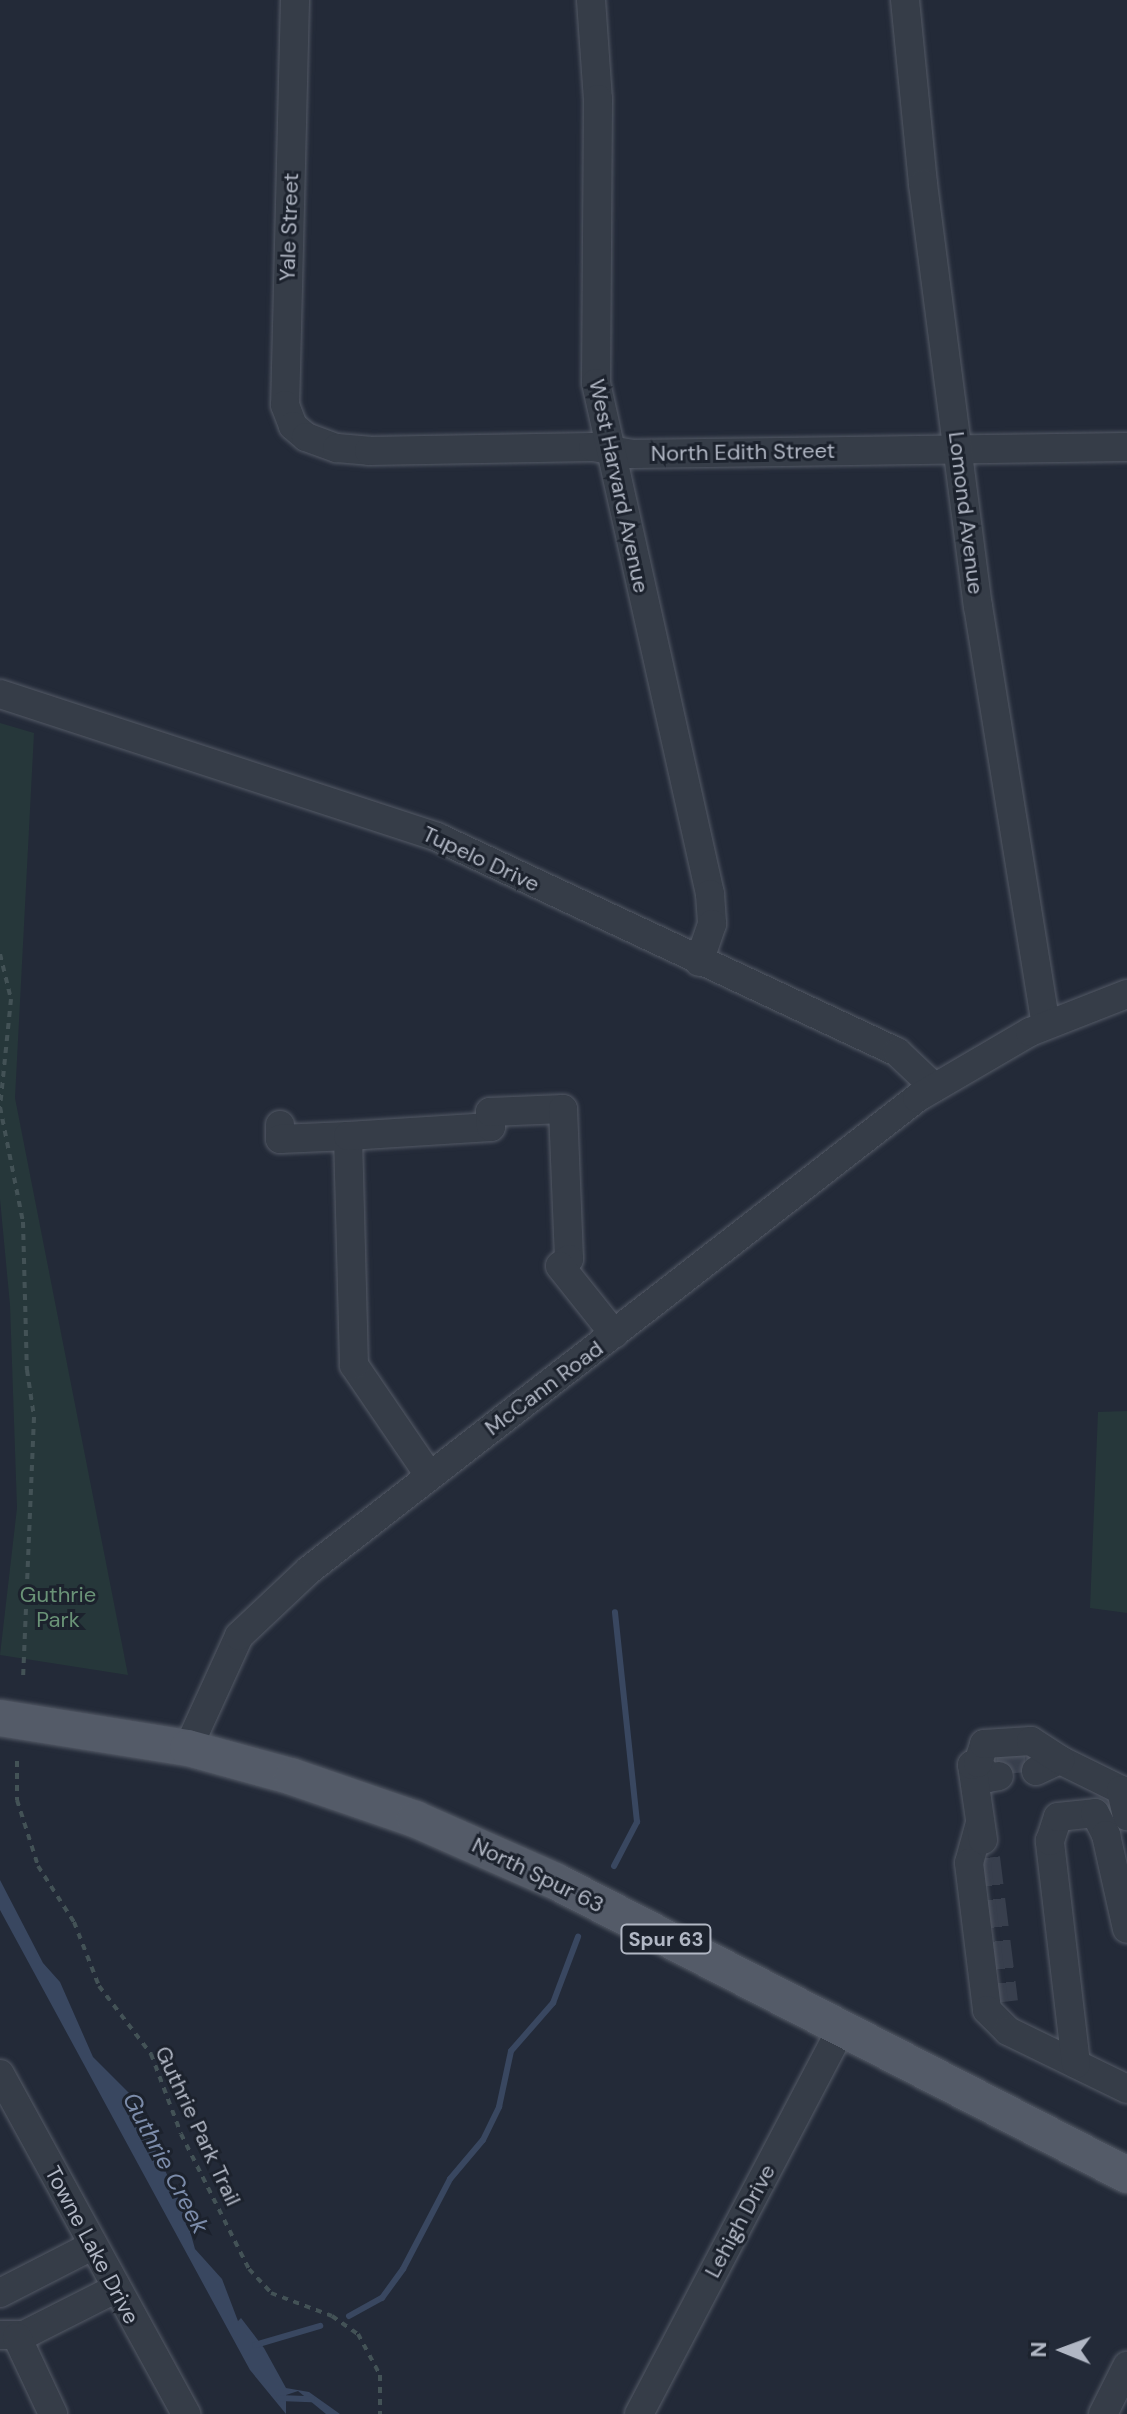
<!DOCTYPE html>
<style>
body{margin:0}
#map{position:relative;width:1127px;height:2414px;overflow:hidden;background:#232a38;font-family:"DM Sans",sans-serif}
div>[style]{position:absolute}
.green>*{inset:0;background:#26373a}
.water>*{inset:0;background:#394760}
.stream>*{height:6px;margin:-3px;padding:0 3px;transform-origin:3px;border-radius:3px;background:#394760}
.minor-tunnel>*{height:28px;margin-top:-14px;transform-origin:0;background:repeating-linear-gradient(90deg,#383f4d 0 28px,transparent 0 42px)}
.path>*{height:4px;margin-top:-2px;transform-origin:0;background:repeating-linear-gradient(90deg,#435256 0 6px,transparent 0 12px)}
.roads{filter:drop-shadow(0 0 2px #545a66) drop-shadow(0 0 2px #545a66)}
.minor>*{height:28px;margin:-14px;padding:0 14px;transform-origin:14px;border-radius:14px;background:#363d48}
.major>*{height:36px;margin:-18px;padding:0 18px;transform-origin:18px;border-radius:18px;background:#545b68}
span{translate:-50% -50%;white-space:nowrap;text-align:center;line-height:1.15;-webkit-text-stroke:6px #1c222d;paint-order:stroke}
.shield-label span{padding:2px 6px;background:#1c222d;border:2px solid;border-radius:6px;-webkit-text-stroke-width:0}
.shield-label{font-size:20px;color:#b1b7c4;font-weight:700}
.street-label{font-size:22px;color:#b1b7c4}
.park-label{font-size:22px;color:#6a9377}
.water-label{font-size:24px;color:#7c8caa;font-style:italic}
.north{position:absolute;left:1023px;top:2310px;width:80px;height:80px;-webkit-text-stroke:6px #1c222d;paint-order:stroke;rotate:271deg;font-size:22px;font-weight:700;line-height:32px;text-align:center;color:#b1b7c4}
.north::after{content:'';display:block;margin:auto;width:28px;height:36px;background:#b1b7c4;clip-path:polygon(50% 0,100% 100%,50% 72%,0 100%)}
</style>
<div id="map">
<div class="green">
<i style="clip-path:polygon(0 723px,34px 733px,15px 1098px,128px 1675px,0 1655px,17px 1508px,10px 1305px,0 1199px)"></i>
<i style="clip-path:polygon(1127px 1411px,1127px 1613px,1090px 1608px,1098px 1412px)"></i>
</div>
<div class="water">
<i style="clip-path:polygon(0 1880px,43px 1963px,60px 1982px,93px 2057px,129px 2093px,143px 2120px,143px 2139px,147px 2132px,185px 2213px,195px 2249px,222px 2279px,238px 2321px,241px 2318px,264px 2348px,286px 2388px,309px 2392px,340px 2414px,326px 2414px,298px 2391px,286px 2395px,286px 2414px,250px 2370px,0 1910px)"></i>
</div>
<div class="stream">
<i style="left:614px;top:1866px;width:50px;rotate:-62.4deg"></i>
<i style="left:637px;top:1822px;width:211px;rotate:-96deg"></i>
<i style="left:349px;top:2316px;width:38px;rotate:-29deg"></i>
<i style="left:382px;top:2298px;width:36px;rotate:-54deg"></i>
<i style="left:403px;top:2269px;width:102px;rotate:-62.4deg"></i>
<i style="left:450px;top:2179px;width:51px;rotate:-49.8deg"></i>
<i style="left:483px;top:2140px;width:37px;rotate:-64deg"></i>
<i style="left:499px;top:2107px;width:57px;rotate:-77.9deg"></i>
<i style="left:511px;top:2051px;width:64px;rotate:-48.8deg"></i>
<i style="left:553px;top:2003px;width:71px;rotate:-69.3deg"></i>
<i style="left:255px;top:2345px;width:68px;rotate:-16.3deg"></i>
<i style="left:279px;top:2398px;width:33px;rotate:2deg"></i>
</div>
<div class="minor-tunnel">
<i style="left:997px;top:1761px;width:37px;rotate:-6deg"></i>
<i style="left:986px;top:1858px;width:145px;rotate:82.9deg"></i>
</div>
<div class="path">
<i style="left:0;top:954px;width:46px;rotate:76.3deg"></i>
<i style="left:11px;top:999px;width:109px;rotate:95.8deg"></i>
<i style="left:0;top:1107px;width:117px;rotate:78.7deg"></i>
<i style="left:23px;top:1222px;width:148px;rotate:88.5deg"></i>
<i style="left:27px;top:1370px;width:48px;rotate:81.5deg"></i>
<i style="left:34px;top:1417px;width:259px;rotate:92.4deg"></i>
<i style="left:17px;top:1761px;width:39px;rotate:90deg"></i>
<i style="left:17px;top:1800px;width:69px;rotate:72.3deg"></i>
<i style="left:38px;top:1866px;width:67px;rotate:57.3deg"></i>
<i style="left:74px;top:1922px;width:69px;rotate:68.7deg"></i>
<i style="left:99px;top:1986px;width:86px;rotate:52.6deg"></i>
<i style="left:151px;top:2054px;width:85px;rotate:69.4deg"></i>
<i style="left:181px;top:2134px;width:151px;rotate:63.3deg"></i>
<i style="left:249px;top:2269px;width:33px;rotate:47deg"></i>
<i style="left:271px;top:2293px;width:65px;rotate:20.7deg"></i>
<i style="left:332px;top:2316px;width:32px;rotate:35deg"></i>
<i style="left:358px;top:2334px;width:47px;rotate:61.8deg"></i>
<i style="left:380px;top:2375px;width:39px;rotate:90deg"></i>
</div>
<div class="roads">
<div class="minor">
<i style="left:295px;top:0;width:405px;rotate:91.4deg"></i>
<i style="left:285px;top:405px;width:22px;rotate:69deg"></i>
<i style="left:293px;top:426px;width:17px;rotate:40deg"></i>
<i style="left:306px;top:437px;width:33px;rotate:20deg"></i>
<i style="left:337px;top:448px;width:32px;rotate:5deg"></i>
<i style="left:369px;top:451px;width:224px;rotate:-1deg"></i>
<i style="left:593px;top:447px;width:39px;rotate:10deg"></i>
<i style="left:631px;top:454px;width:496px;rotate:-0.8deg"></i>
<i style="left:591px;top:0;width:99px;rotate:86deg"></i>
<i style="left:598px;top:99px;width:284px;rotate:90.4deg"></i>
<i style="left:596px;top:383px;width:524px;rotate:77.42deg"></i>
<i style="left:710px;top:894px;width:30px;rotate:86deg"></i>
<i style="left:712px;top:924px;width:40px;rotate:108.9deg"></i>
<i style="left:905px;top:0;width:185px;rotate:84.4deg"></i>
<i style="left:923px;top:184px;width:426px;rotate:82.6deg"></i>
<i style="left:978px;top:606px;width:423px;rotate:80.8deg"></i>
<i style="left:0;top:694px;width:460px;rotate:18.1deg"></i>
<i style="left:437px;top:837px;width:508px;rotate:25.05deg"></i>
<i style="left:897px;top:1052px;width:51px;rotate:43.4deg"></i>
<i style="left:280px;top:1125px;width:14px;rotate:90deg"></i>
<i style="left:280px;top:1139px;width:68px;rotate:-2.5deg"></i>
<i style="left:429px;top:1475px;width:133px;rotate:-124.3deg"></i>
<i style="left:354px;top:1365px;width:229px;rotate:-91.5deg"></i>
<i style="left:348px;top:1136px;width:143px;rotate:-3.6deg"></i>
<i style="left:491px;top:1127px;width:15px;rotate:-94deg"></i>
<i style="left:490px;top:1112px;width:73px;rotate:-2.4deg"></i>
<i style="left:563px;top:1109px;width:150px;rotate:87.7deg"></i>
<i style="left:569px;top:1259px;width:11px;rotate:142deg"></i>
<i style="left:560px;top:1266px;width:87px;rotate:51.5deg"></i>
<i style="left:188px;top:1748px;width:123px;rotate:-65.5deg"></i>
<i style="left:239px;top:1636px;width:96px;rotate:-43.3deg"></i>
<i style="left:309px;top:1570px;width:770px;rotate:-37.82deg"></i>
<i style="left:917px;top:1098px;width:131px;rotate:-30.3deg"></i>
<i style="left:1030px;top:1032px;width:104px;rotate:-21.4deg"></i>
<i style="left:978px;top:1763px;width:18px;rotate:56deg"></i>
<i style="left:988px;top:1778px;width:11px;rotate:-10deg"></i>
<i style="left:1036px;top:1771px;width:26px;rotate:-25deg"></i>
<i style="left:1060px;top:1760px;width:68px;rotate:26.2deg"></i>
<i style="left:1121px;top:1790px;width:27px;rotate:77deg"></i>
<i style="left:980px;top:1823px;width:41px;rotate:105.4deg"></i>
<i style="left:969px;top:1863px;width:148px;rotate:83deg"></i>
<i style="left:987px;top:2010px;width:30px;rotate:45deg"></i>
<i style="left:1008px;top:2031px;width:132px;rotate:26deg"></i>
<i style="left:983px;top:1840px;width:76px;rotate:-98.3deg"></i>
<i style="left:972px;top:1765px;width:6px;rotate:-18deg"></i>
<i style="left:978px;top:1763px;width:20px;rotate:-72deg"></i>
<i style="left:984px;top:1744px;width:47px;rotate:-3.7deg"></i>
<i style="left:1031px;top:1741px;width:35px;rotate:33deg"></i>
<i style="left:1076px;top:2064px;width:225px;rotate:-96.7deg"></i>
<i style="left:1050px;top:1841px;width:25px;rotate:-72deg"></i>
<i style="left:1058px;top:1817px;width:37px;rotate:-6deg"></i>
<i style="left:1095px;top:1813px;width:25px;rotate:63deg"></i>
<i style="left:1106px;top:1835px;width:96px;rotate:77.4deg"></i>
<i style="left:0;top:2074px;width:388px;rotate:61.3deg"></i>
<i style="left:0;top:2293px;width:103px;rotate:-27.1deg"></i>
<i style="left:0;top:2335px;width:24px"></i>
<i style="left:24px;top:2335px;width:102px;rotate:-26.8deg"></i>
<i style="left:17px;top:2337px;width:85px;rotate:64.9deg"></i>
<i style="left:639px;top:2414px;width:435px;rotate:-62.3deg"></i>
<i style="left:1103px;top:2414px;width:54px;rotate:-63.4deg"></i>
</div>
<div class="major">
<i style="left:0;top:1718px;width:190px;rotate:9.1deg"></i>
<i style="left:188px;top:1748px;width:109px;rotate:15.4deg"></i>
<i style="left:293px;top:1777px;width:129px;rotate:19deg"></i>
<i style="left:415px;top:1819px;width:153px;rotate:23.9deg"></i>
<i style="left:555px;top:1881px;width:643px;rotate:27.2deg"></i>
</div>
</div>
<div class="shield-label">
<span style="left:666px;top:1939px">Spur 63</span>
</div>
<div class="street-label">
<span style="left:289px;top:227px;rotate:-88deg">Yale Street</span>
<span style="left:743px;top:452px;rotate:-1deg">North Edith Street</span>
<span style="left:619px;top:486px;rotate:78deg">West Harvard Avenue</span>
<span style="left:966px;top:513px;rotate:83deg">Lomond Avenue</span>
<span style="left:481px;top:859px;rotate:25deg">Tupelo Drive</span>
<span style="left:544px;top:1388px;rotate:-37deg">McCann Road</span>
<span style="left:538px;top:1875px;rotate:26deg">North Spur 63</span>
<span style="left:198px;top:2126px;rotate:65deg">Guthrie Park Trail</span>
<span style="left:740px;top:2221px;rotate:-62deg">Lehigh Drive</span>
<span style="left:92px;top:2245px;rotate:62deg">Towne Lake Drive</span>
</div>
<div class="park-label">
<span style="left:58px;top:1607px">Guthrie<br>Park</span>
</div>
<div class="water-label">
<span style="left:166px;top:2163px;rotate:62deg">Guthrie Creek</span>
</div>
<div class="north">N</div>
</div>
